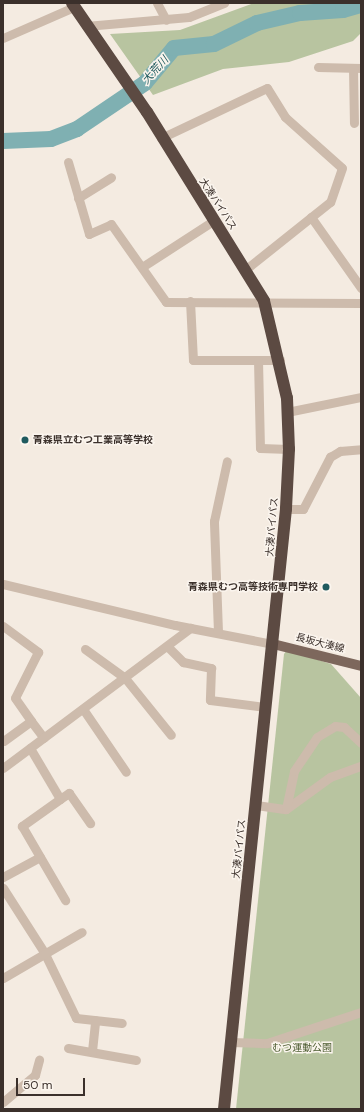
<!DOCTYPE html>
<meta charset="utf-8">
<style>
body{margin:0}
#map{position:relative;width:364px;height:1112px;overflow:hidden;background:#f4ebe1;font-family:"DM Sans","Noto Sans JP",sans-serif}
div>[style]{position:absolute}
.green>*{inset:0;background:#b8c4a0}
.river>*{height:16px;margin:-8px;padding:0 8px;transform-origin:8px;border-radius:8px;background:#7fb0b2}
.minor>*{height:9px;margin:-4.5px;padding:0 4.5px;transform-origin:4.5px;border-radius:4.5px;background:#cdbbac}
.major>*{height:10px;margin:-5px;padding:0 5px;transform-origin:5px;border-radius:5px;background:#7d675c}
.highway>*{height:12px;margin:-6px;padding:0 6px;transform-origin:6px;border-radius:6px;background:#5c4a42}
.dots>*{width:11px;height:11px;translate:-50% -50%;box-sizing:border-box;border:2px solid #fbf5ee;border-radius:50%}
span{translate:-50% -50%;white-space:nowrap;text-align:center;line-height:1.15;-webkit-text-stroke:3px #fbf5ee;paint-order:stroke}
.street-label{font-size:10px;color:#3b302b}
.poi-label{font-size:10px;color:#3b302b;font-weight:700}
.left{translate:0 -50%;text-align:left}
.right{translate:-100% -50%;text-align:right}
.park-label{font-size:10px;color:#4a5a2e}
.water-label{font-size:11px;color:#1f5a5e;font-style:italic}
.frame{position:absolute;inset:0;border:4px solid #3b302b;pointer-events:none}
.scale{position:absolute;left:16px;top:1078px;width:69px;height:18px;box-sizing:border-box;border:2px solid #3b302b;border-top:0;padding-left:5px;font-size:12px;line-height:14px;white-space:nowrap;color:#3b302b;-webkit-text-stroke:3px #fbf5ee;paint-order:stroke}
</style>
<div id="map">
<div class="green">
<i style="clip-path:polygon(254px 3px,361px 3px,361px 33px,353px 41px,289px 62px,223px 69px,153px 95px,110px 34px,180px 30px)"></i>
<i style="clip-path:polygon(287px 650px,331px 664px,361px 698px,361px 1109px,236px 1109px,284px 654px)"></i>
</div>
<div class="river">
<i style="left:3px;top:141px;width:48px;rotate:-2.4deg"></i>
<i style="left:51px;top:139px;width:28px;rotate:-21deg"></i>
<i style="left:77px;top:129px;width:82px;rotate:-34.1deg"></i>
<i style="left:145px;top:83px;width:45px;rotate:-50.4deg"></i>
<i style="left:174px;top:48px;width:40px;rotate:-5.7deg"></i>
<i style="left:214px;top:44px;width:48px;rotate:-26deg"></i>
<i style="left:257px;top:23px;width:44px;rotate:-13.1deg"></i>
<i style="left:300px;top:13px;width:43px;rotate:-4deg"></i>
<i style="left:343px;top:10px;width:19px;rotate:-16deg"></i>
</div>
<div class="minor">
<i style="left:157px;top:3px;width:19px;rotate:62deg"></i>
<i style="left:86px;top:26px;width:103px;rotate:-5deg"></i>
<i style="left:189px;top:17px;width:38px;rotate:-22deg"></i>
<i style="left:3px;top:38px;width:77px;rotate:-23.6deg"></i>
<i style="left:318px;top:67px;width:43px;rotate:1.3deg"></i>
<i style="left:353px;top:68px;width:55px;rotate:89deg"></i>
<i style="left:161px;top:138px;width:117px;rotate:-25.3deg"></i>
<i style="left:267px;top:88px;width:34px;rotate:58deg"></i>
<i style="left:285px;top:117px;width:76px;rotate:41.8deg"></i>
<i style="left:342px;top:168px;width:36px;rotate:109deg"></i>
<i style="left:330px;top:202px;width:107px;rotate:141.4deg"></i>
<i style="left:68px;top:162px;width:75px;rotate:73.7deg"></i>
<i style="left:89px;top:234px;width:24px;rotate:-24deg"></i>
<i style="left:111px;top:224px;width:95px;rotate:54.8deg"></i>
<i style="left:166px;top:302px;width:195px;rotate:0.3deg"></i>
<i style="left:78px;top:198px;width:39px;rotate:-32deg"></i>
<i style="left:311px;top:217px;width:87px;rotate:54.8deg"></i>
<i style="left:142px;top:267px;width:85px;rotate:-32.9deg"></i>
<i style="left:190px;top:301px;width:59px;rotate:87.1deg"></i>
<i style="left:193px;top:360px;width:87px"></i>
<i style="left:258px;top:360px;width:88px;rotate:88.7deg"></i>
<i style="left:260px;top:448px;width:29px;rotate:2deg"></i>
<i style="left:287px;top:412px;width:76px;rotate:-11.5deg"></i>
<i style="left:286px;top:509px;width:17px"></i>
<i style="left:303px;top:509px;width:59px;rotate:-62.6deg"></i>
<i style="left:330px;top:457px;width:12px;rotate:-31deg"></i>
<i style="left:340px;top:451px;width:21px;rotate:-5deg"></i>
<i style="left:3px;top:584px;width:177px;rotate:13.4deg"></i>
<i style="left:175px;top:625px;width:100px;rotate:11deg"></i>
<i style="left:3px;top:626px;width:44px;rotate:36.6deg"></i>
<i style="left:38px;top:652px;width:51px;rotate:116.6deg"></i>
<i style="left:15px;top:698px;width:28px;rotate:55deg"></i>
<i style="left:31px;top:721px;width:34px;rotate:144deg"></i>
<i style="left:218px;top:632px;width:111px;rotate:-92.1deg"></i>
<i style="left:214px;top:521px;width:61px;rotate:-77.8deg"></i>
<i style="left:167px;top:646px;width:23px;rotate:45deg"></i>
<i style="left:183px;top:662px;width:29px;rotate:12deg"></i>
<i style="left:211px;top:668px;width:32px;rotate:92deg"></i>
<i style="left:210px;top:700px;width:55px;rotate:7.3deg"></i>
<i style="left:85px;top:649px;width:49px;rotate:35.9deg"></i>
<i style="left:125px;top:678px;width:73px;rotate:51.1deg"></i>
<i style="left:83px;top:709px;width:76px;rotate:55.7deg"></i>
<i style="left:31px;top:721px;width:21px;rotate:53deg"></i>
<i style="left:30px;top:748px;width:59px;rotate:59.5deg"></i>
<i style="left:60px;top:799px;width:47px;rotate:144.6deg"></i>
<i style="left:22px;top:826px;width:86px;rotate:59.8deg"></i>
<i style="left:3px;top:768px;width:234px;rotate:-36.8deg"></i>
<i style="left:60px;top:799px;width:11px;rotate:-34deg"></i>
<i style="left:69px;top:793px;width:37px;rotate:55deg"></i>
<i style="left:256px;top:805px;width:30px;rotate:8deg"></i>
<i style="left:286px;top:809px;width:54px;rotate:-36deg"></i>
<i style="left:330px;top:777px;width:33px;rotate:-20deg"></i>
<i style="left:286px;top:809px;width:39px;rotate:-78deg"></i>
<i style="left:294px;top:771px;width:41px;rotate:-55.9deg"></i>
<i style="left:317px;top:737px;width:21px;rotate:-31deg"></i>
<i style="left:335px;top:726px;width:9px;rotate:6deg"></i>
<i style="left:344px;top:727px;width:23px;rotate:43deg"></i>
<i style="left:3px;top:877px;width:42px;rotate:-28.4deg"></i>
<i style="left:3px;top:888px;width:76px;rotate:57.4deg"></i>
<i style="left:44px;top:952px;width:73px;rotate:64.1deg"></i>
<i style="left:76px;top:1018px;width:46px;rotate:6.2deg"></i>
<i style="left:3px;top:978px;width:91px;rotate:-30.2deg"></i>
<i style="left:231px;top:1042px;width:36px;rotate:2deg"></i>
<i style="left:267px;top:1043px;width:99px;rotate:-18.3deg"></i>
<i style="left:68px;top:1048px;width:69px;rotate:10deg"></i>
<i style="left:92px;top:1051px;width:31px;rotate:-84deg"></i>
<i style="left:3px;top:1102px;width:42px;rotate:-40.2deg"></i>
<i style="left:35px;top:1075px;width:16px;rotate:-75deg"></i>
</div>
<div class="major">
<i style="left:273px;top:644px;width:91px;rotate:14deg"></i>
</div>
<div class="highway">
<i style="left:72px;top:3px;width:132px;rotate:55.5deg"></i>
<i style="left:147px;top:112px;width:222px;rotate:58.2deg"></i>
<i style="left:264px;top:301px;width:100px;rotate:76.7deg"></i>
<i style="left:287px;top:398px;width:51px;rotate:87.8deg"></i>
<i style="left:289px;top:449px;width:60px;rotate:92.9deg"></i>
<i style="left:286px;top:509px;width:603px;rotate:95.9deg"></i>
</div>
<div class="dots">
<i style="left:25px;top:440px;background:#1f5a5e"></i>
<i style="left:326px;top:587px;background:#1f5a5e"></i>
</div>
<div class="street-label">
<span style="left:218px;top:204px;rotate:57deg">大湊バイパス</span>
<span style="left:272px;top:527px;rotate:-85deg">大湊バイパス</span>
<span style="left:320px;top:643px;rotate:14deg">長坂大湊線</span>
<span style="left:239px;top:849px;rotate:-84deg">大湊バイパス</span>
</div>
<div class="poi-label">
<span class="left" style="left:33px;top:440px">青森県立むつ工業高等学校</span>
<span class="right" style="left:318px;top:587px">青森県むつ高等技術専門学校</span>
</div>
<div class="park-label">
<span style="left:302px;top:1048px">むつ運動公園</span>
</div>
<div class="water-label">
<span style="left:155px;top:70px;rotate:-48deg">大荒川</span>
</div>
<div class="frame"></div>
<div class="scale">50 m</div>
</div>
